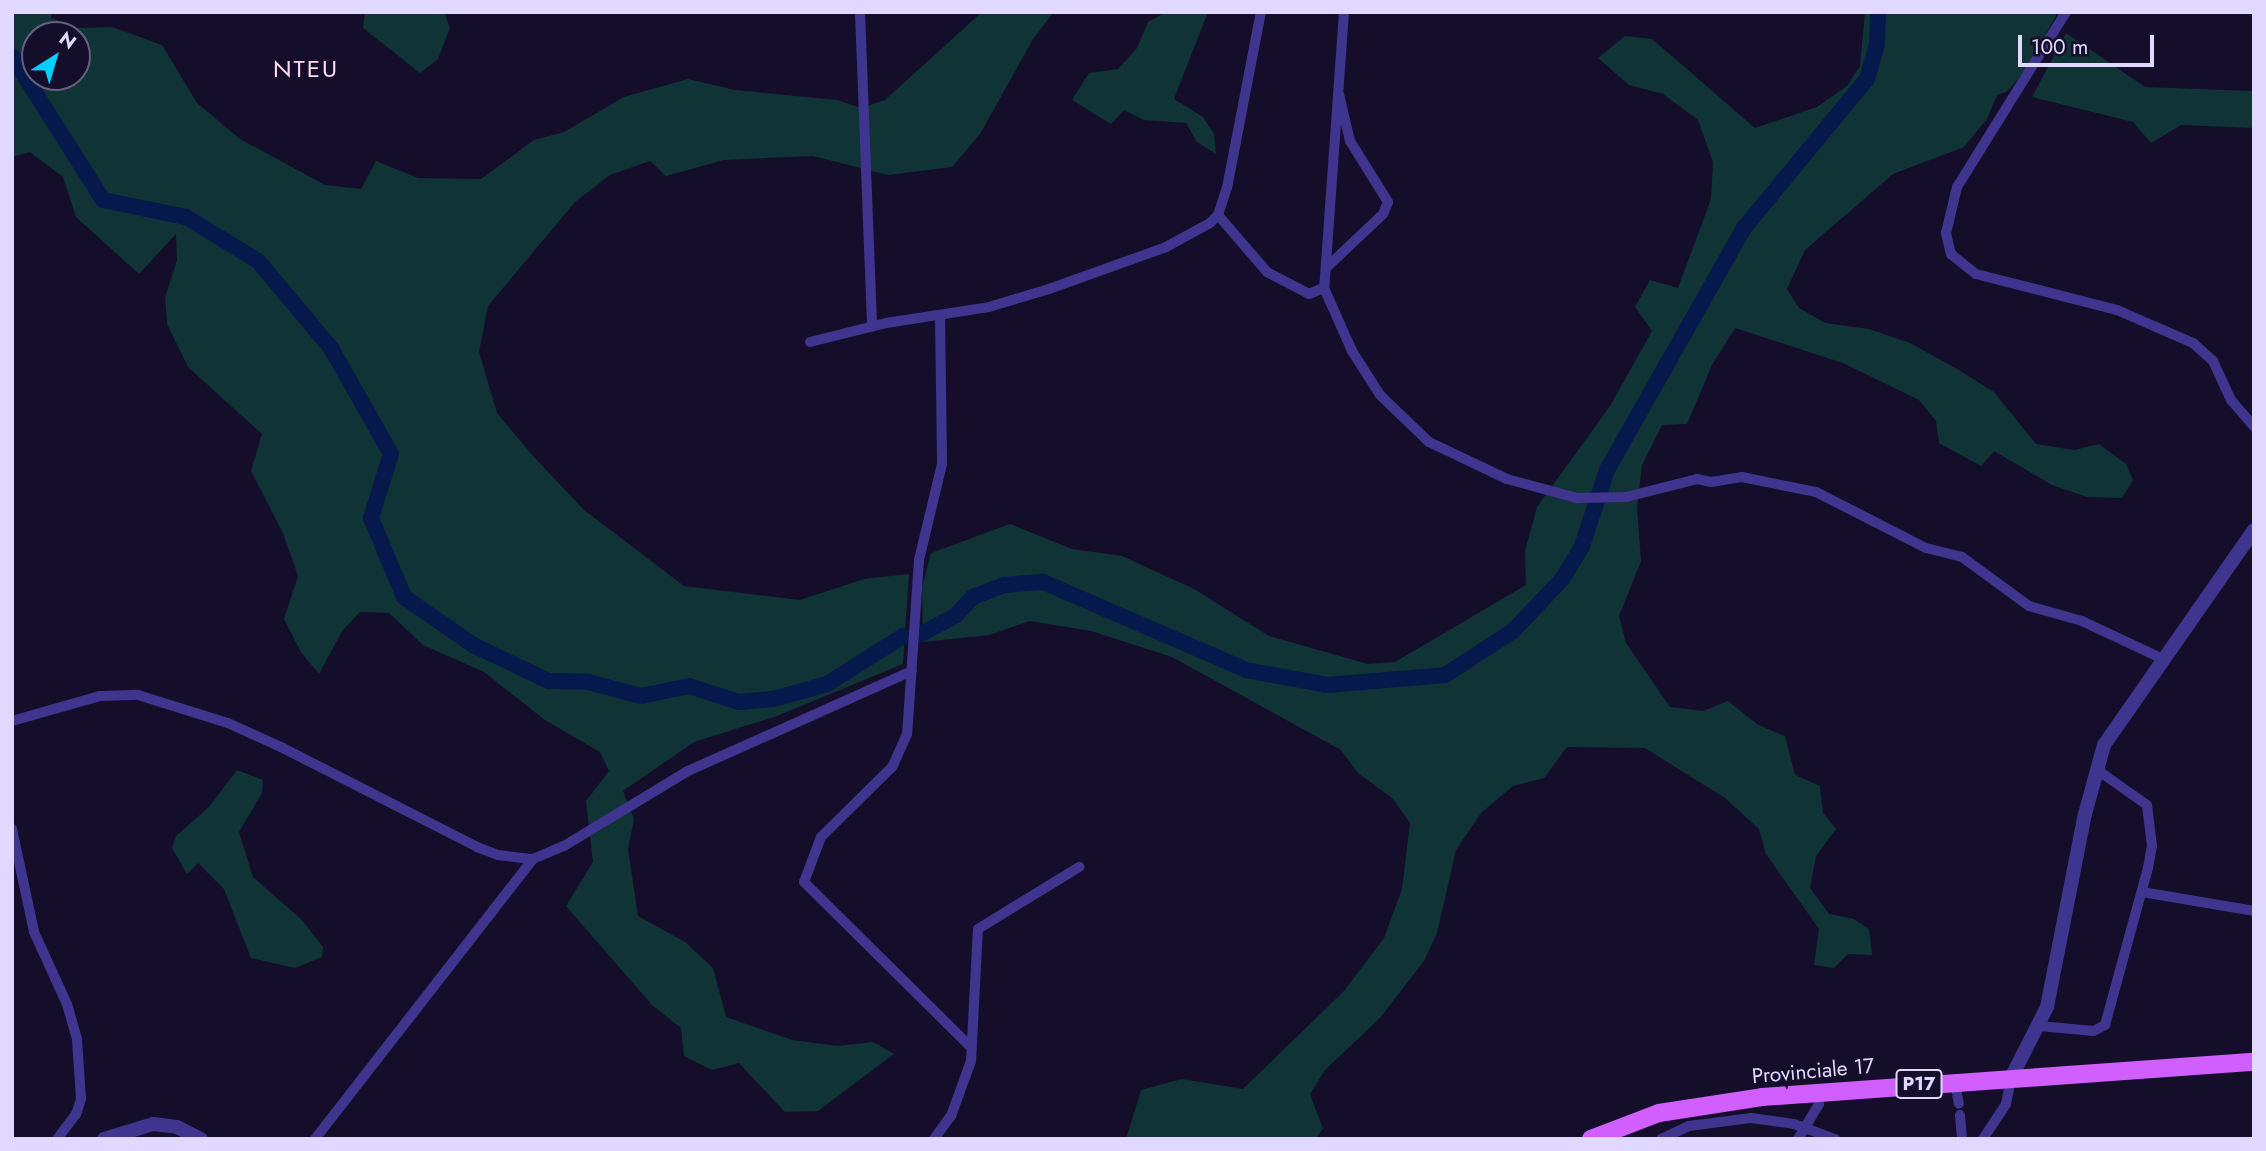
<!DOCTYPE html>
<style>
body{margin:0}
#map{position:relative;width:2266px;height:1151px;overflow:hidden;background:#150e2b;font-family:Jost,sans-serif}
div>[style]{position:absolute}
.green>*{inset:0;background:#103335}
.river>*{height:16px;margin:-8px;padding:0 8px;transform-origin:8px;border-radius:8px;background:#05194c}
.minor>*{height:10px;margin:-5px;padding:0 5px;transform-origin:5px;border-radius:5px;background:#40358e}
.tertiary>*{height:14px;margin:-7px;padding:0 7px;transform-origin:7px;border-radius:7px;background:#40358e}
.primary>*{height:18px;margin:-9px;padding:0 9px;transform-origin:9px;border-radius:9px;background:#d15fff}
span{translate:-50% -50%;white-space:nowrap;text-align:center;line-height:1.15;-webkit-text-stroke:7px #150e2b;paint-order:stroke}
.shield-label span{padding:2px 5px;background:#150e2b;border:2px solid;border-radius:5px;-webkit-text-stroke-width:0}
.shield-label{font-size:19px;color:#e0d8ff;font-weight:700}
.street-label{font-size:21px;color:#e0d8ff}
.quarter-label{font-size:24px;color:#ffdaee;letter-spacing:2px}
.frame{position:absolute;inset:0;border:14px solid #e0d8ff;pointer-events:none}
.north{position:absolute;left:21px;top:21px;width:70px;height:70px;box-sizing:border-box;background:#150e2b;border:2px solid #665f80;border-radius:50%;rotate:37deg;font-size:19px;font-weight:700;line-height:28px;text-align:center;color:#e0d8ff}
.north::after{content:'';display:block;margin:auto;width:24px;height:32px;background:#04d0ff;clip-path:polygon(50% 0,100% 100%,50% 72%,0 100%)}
.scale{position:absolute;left:2018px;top:35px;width:136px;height:32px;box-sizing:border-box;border:4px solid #e0d8ff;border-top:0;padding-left:9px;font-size:21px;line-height:24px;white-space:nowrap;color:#e0d8ff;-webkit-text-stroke:5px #150e2b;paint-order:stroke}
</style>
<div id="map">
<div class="green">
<i style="clip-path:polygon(evenodd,12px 12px,52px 12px,51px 18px,77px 28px,112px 27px,162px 45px,197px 103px,240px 139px,325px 185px,361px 189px,376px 161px,418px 178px,481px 179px,534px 140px,564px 132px,624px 97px,688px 79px,735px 90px,837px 100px,861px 108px,885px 100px,982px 12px,1054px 12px,1033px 39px,980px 134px,952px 167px,888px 175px,813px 156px,724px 160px,666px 176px,650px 161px,610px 175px,575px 202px,488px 306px,479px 352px,497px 413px,533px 456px,584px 510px,684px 586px,800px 600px,864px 579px,909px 574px,903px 664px,777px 716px,694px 742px,623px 791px,634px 819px,628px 849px,638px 916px,685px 942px,713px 968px,726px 1017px,792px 1040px,838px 1046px,873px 1042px,894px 1054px,818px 1111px,785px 1112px,739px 1063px,712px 1070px,684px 1056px,681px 1028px,652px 1005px,566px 906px,593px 862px,586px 801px,609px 771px,600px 752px,545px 720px,484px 672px,423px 645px,389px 613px,360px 612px,342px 631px,319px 674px,301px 652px,284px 619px,298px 576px,283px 533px,251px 471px,262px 434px,188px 367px,167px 324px,165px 298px,177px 260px,176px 234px,139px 274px,76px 217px,63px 177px,30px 152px,12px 157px,12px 12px,35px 35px,77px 35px,77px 77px,35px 77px,35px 35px)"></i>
<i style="clip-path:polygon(365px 12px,444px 12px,450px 28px,438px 59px,420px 73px,363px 28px)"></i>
<i style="clip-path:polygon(1166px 12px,1208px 12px,1174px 99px,1203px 117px,1214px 134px,1216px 154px,1197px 142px,1186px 123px,1144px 120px,1124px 110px,1111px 124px,1072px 100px,1089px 73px,1118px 69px,1137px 48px,1148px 22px)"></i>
<i style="clip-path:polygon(1865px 12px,2058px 12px,2025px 72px,2006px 92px,1997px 95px,1987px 119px,1964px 147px,1893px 174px,1805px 250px,1787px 289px,1799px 308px,1825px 323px,1869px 329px,1910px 343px,1957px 369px,1994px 392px,2036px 444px,2074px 450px,2099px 444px,2126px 464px,2133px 480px,2122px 498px,2087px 497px,2052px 485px,1994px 451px,1981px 466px,1939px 443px,1936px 421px,1919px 400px,1843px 363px,1735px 328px,1712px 365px,1687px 424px,1662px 425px,1642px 465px,1637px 508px,1641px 561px,1619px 616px,1626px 643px,1670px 707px,1703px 711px,1728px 701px,1758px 725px,1785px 736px,1795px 775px,1820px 786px,1823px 813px,1836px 829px,1816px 856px,1810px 888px,1829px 914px,1854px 919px,1869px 929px,1872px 955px,1848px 954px,1834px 968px,1814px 965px,1819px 929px,1766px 854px,1759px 829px,1725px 798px,1645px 748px,1567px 747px,1544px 778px,1513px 786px,1481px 813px,1456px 850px,1437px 933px,1424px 961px,1380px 1018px,1325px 1070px,1310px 1094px,1323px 1129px,1315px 1139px,1126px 1139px,1141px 1090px,1182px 1079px,1243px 1089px,1344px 991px,1384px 938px,1402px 889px,1410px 823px,1392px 798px,1358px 773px,1341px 750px,1172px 657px,1091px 631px,1030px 621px,989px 635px,923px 642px,922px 588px,931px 553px,1010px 524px,1072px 549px,1122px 556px,1194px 589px,1269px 636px,1368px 664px,1395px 662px,1526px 585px,1525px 551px,1537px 507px,1610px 406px,1652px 331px,1635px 307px,1650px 280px,1678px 288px,1711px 199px,1713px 162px,1698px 120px,1663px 94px,1629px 85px,1598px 58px,1625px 36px,1652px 39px,1755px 128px,1817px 107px,1847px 86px,1860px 66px)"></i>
<i style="clip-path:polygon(2066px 33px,2145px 87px,2254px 91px,2254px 128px,2181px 125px,2151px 143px,2133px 122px,2032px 97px)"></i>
<i style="clip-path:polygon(237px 770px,263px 780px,262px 793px,239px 832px,253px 877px,302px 920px,323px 947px,322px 957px,295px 968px,251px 958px,224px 889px,198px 863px,187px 874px,172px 848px,176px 836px,209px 807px)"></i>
</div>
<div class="river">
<i style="left:12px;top:56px;width:170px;rotate:57.7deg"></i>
<i style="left:103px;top:200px;width:85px;rotate:11.6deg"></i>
<i style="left:186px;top:217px;width:84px;rotate:31.4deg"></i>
<i style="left:258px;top:261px;width:114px;rotate:50deg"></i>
<i style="left:331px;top:348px;width:122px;rotate:60.5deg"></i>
<i style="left:391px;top:454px;width:67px;rotate:107.4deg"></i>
<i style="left:371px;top:518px;width:86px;rotate:67.3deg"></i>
<i style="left:404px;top:597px;width:84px;rotate:34.8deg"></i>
<i style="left:473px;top:645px;width:84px;rotate:25.3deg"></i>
<i style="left:549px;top:681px;width:39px;rotate:1deg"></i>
<i style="left:588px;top:682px;width:55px;rotate:14.8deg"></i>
<i style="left:641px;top:696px;width:49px;rotate:-11.8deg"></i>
<i style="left:689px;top:686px;width:52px;rotate:17.7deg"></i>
<i style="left:739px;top:702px;width:34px;rotate:-5deg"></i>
<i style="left:773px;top:699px;width:56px;rotate:-15.5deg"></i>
<i style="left:827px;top:684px;width:90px;rotate:-32.3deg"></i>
<i style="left:921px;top:634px;width:40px;rotate:-28deg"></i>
<i style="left:956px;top:615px;width:25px;rotate:-47deg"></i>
<i style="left:973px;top:597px;width:34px;rotate:-21deg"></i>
<i style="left:1005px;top:585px;width:38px;rotate:-5deg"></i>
<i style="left:1043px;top:582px;width:221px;rotate:23.4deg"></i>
<i style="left:1246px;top:670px;width:82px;rotate:10.5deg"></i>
<i style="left:1327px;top:685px;width:118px;rotate:-4.8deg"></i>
<i style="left:1445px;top:675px;width:81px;rotate:-32.9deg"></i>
<i style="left:1513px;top:631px;width:73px;rotate:-46.7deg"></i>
<i style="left:1563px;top:578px;width:37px;rotate:-59deg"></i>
<i style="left:1582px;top:546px;width:80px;rotate:-71.8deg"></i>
<i style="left:1607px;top:470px;width:278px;rotate:-60.5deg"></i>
<i style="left:1744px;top:228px;width:193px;rotate:-50.5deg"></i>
<i style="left:1867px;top:79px;width:35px;rotate:-74deg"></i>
<i style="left:1877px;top:45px;width:33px;rotate:-88deg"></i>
</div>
<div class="minor">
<i style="left:860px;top:12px;width:315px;rotate:87.8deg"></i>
<i style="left:1344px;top:12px;width:277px;rotate:94.1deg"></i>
<i style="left:1324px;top:288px;width:69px;rotate:66deg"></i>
<i style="left:1352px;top:351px;width:52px;rotate:57.5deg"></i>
<i style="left:1380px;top:395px;width:68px;rotate:43.8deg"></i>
<i style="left:1429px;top:442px;width:86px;rotate:25.4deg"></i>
<i style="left:1507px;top:479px;width:73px;rotate:15.2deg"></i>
<i style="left:1577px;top:498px;width:49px;rotate:-1.2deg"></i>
<i style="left:1626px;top:497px;width:73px;rotate:-14.2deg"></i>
<i style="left:1697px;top:479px;width:14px;rotate:12deg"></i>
<i style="left:1711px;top:482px;width:31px;rotate:-9deg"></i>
<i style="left:1742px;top:477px;width:76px;rotate:11.5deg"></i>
<i style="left:1816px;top:492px;width:123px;rotate:27deg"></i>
<i style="left:1926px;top:548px;width:37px;rotate:14deg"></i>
<i style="left:1962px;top:557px;width:83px;rotate:36.2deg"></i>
<i style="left:2029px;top:606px;width:55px;rotate:15.8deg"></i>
<i style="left:2082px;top:621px;width:87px;rotate:25.1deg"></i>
<i style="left:2066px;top:12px;width:206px;rotate:121.9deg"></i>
<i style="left:1957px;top:187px;width:47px;rotate:103.4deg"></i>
<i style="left:1946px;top:233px;width:22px;rotate:77deg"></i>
<i style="left:1951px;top:254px;width:32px;rotate:39deg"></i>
<i style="left:1976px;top:274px;width:146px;rotate:14.3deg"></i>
<i style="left:2117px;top:310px;width:83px;rotate:23.5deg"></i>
<i style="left:2193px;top:343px;width:27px;rotate:42deg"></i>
<i style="left:2213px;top:361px;width:43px;rotate:65.2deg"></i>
<i style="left:2231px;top:400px;width:35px;rotate:49deg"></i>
<i style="left:1218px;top:215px;width:75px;rotate:49.3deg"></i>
<i style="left:1267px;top:272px;width:47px;rotate:27.6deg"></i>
<i style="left:1309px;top:294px;width:16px;rotate:-22deg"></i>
<i style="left:1327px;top:267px;width:77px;rotate:-43.4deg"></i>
<i style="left:1383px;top:214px;width:13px;rotate:-67deg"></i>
<i style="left:1388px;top:202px;width:72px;rotate:-121.9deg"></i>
<i style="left:1350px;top:141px;width:48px;rotate:-103.2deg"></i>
<i style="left:940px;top:316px;width:148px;rotate:89.2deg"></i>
<i style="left:942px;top:464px;width:99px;rotate:103.5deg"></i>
<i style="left:919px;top:560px;width:174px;rotate:93.9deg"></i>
<i style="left:907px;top:734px;width:36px;rotate:114deg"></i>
<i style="left:892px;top:767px;width:100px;rotate:135.4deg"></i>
<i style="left:821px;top:837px;width:48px;rotate:110.7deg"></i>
<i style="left:804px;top:882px;width:236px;rotate:44.7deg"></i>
<i style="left:810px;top:342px;width:78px;rotate:-14deg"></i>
<i style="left:886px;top:323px;width:104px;rotate:-8.8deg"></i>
<i style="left:989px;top:307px;width:63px;rotate:-16.7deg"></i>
<i style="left:1049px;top:289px;width:124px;rotate:-19.7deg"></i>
<i style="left:1166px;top:247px;width:50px;rotate:-28.6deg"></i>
<i style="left:1210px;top:223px;width:11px;rotate:-45deg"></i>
<i style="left:1218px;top:215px;width:28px;rotate:-72deg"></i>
<i style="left:1227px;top:188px;width:179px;rotate:-79.1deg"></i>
<i style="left:12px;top:721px;width:91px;rotate:-15.9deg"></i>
<i style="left:100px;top:696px;width:38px;rotate:-2deg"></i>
<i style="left:138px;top:695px;width:94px;rotate:17.3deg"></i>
<i style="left:228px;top:723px;width:58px;rotate:24.4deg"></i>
<i style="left:281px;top:747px;width:220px;rotate:27deg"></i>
<i style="left:477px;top:847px;width:22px;rotate:21deg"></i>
<i style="left:498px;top:855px;width:35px;rotate:7deg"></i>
<i style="left:533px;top:859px;width:34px;rotate:-23deg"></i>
<i style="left:564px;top:846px;width:145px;rotate:-31.2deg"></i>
<i style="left:688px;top:771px;width:245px;rotate:-24.1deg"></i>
<i style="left:12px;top:829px;width:105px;rotate:77.9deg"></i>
<i style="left:34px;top:932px;width:79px;rotate:65.4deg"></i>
<i style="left:67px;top:1004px;width:37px;rotate:74deg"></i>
<i style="left:77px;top:1040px;width:59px;rotate:86.1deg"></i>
<i style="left:81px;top:1099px;width:16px;rotate:108deg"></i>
<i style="left:76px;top:1114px;width:31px;rotate:127deg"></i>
<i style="left:2142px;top:892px;width:114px;rotate:9.6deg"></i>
<i style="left:2039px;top:1026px;width:55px;rotate:5.2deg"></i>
<i style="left:2094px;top:1031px;width:13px;rotate:-29deg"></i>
<i style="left:2105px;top:1025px;width:163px;rotate:-74.7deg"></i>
<i style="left:2148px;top:868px;width:22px;rotate:-80deg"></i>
<i style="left:2152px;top:846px;width:41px;rotate:-97deg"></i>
<i style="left:2147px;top:805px;width:62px;rotate:-144.8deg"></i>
<i style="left:1955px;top:1082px;width:22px;rotate:80deg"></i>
<i style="left:1960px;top:1115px;width:24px;rotate:85deg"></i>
<i style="left:315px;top:1139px;width:355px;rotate:-52.1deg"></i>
<i style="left:934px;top:1139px;width:29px;rotate:-54deg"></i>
<i style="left:951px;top:1116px;width:59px;rotate:-70deg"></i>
<i style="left:971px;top:1061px;width:132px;rotate:-87deg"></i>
<i style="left:978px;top:929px;width:119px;rotate:-31.5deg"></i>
<i style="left:1661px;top:1139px;width:31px;rotate:-25deg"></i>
<i style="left:1689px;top:1126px;width:63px;rotate:-7.4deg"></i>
<i style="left:1751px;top:1118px;width:43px;rotate:7.9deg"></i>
<i style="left:1794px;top:1124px;width:44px;rotate:20.1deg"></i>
<i style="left:1798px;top:1139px;width:41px;rotate:-59deg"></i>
<i style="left:1819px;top:1104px;width:13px;rotate:-86deg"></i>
<i style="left:1983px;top:1139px;width:42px;rotate:-56.7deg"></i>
<i style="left:2006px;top:1104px;width:26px;rotate:-79deg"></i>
</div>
<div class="tertiary">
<i style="left:2011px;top:1078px;width:80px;rotate:-63.1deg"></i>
<i style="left:2047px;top:1007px;width:197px;rotate:-78.9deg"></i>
<i style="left:2085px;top:814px;width:72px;rotate:-74.6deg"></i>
<i style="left:2104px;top:745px;width:262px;rotate:-55.1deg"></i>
<i style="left:104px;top:1139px;width:51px;rotate:-17deg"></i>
<i style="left:153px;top:1124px;width:24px;rotate:7deg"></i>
<i style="left:177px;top:1127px;width:27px;rotate:27deg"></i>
</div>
<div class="primary">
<i style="left:1591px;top:1139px;width:73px;rotate:-20.9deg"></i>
<i style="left:1659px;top:1113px;width:104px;rotate:-8.8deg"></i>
<i style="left:1762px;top:1097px;width:493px;rotate:-4.1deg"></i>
</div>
<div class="shield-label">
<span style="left:1919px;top:1084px">P17</span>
</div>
<div class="street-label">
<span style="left:1813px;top:1071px;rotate:-5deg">Provinciale 17</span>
</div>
<div class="quarter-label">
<span style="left:306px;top:69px">NTEU</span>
</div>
<div class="frame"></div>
<div class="north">N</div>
<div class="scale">100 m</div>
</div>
